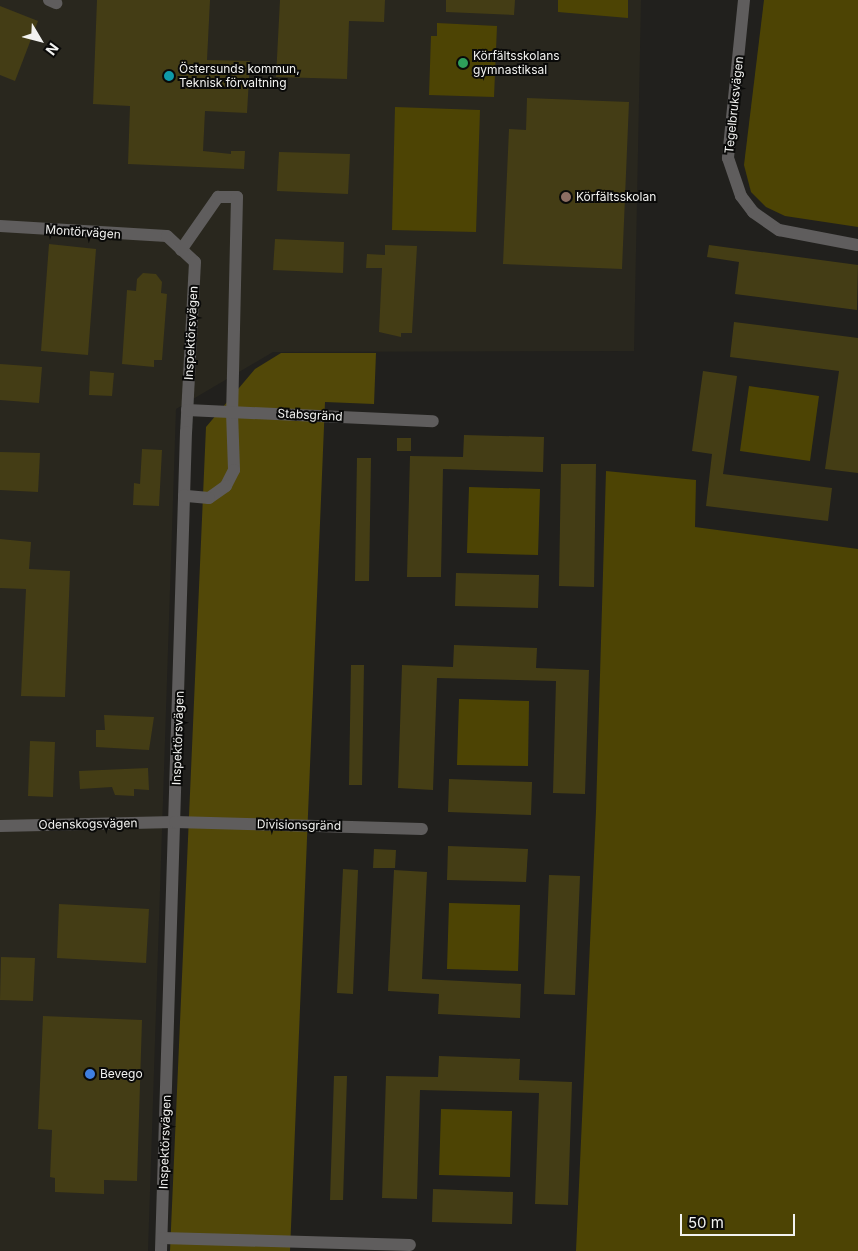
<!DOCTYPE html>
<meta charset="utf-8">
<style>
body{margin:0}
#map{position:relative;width:858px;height:1251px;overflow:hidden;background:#21201d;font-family:Inter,sans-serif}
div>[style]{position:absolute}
.built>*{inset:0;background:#29271e}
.green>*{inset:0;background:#4d4404}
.forest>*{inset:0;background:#524808}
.building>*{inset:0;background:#443d15}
.street>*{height:12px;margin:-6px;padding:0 6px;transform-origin:6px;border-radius:6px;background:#5f5d5d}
.dots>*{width:14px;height:14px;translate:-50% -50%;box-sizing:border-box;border:2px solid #0a0a09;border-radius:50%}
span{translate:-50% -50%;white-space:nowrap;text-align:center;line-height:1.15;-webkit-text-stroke:4px #0a0a09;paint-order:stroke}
.poi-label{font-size:12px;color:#f2f2f0}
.left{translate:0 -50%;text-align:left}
.street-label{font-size:12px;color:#f2f2f0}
.north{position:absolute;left:15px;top:15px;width:50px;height:50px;-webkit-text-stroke:4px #0a0a09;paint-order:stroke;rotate:127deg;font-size:14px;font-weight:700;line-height:20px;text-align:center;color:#f2f2f0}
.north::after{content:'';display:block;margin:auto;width:18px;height:22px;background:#f2f2f0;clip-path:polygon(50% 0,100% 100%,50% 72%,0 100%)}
.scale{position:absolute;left:680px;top:1214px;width:115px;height:22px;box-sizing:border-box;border:2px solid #f2f2f0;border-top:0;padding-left:6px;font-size:15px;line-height:18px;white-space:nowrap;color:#f2f2f0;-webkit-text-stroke:4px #0a0a09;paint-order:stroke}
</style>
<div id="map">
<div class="built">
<i style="clip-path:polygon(0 0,641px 0,634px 351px,273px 352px,176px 409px,148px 1251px,0 1251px)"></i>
</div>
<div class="green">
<i style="clip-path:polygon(558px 0,628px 0,628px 18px,558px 12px)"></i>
<i style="clip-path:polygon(764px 0,858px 0,858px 227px,785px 216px,766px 207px,751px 192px,744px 165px)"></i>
<i style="clip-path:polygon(437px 23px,497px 26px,494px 97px,429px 95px,431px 36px,437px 36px)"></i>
<i style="clip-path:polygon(395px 107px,480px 110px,476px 232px,392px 230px)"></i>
<i style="clip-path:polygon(749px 386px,819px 396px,810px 461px,740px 451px)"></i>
<i style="clip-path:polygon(606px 471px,696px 480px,695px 527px,858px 549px,858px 1251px,576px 1251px,596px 811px)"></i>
<i style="clip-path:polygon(469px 487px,540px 489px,538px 555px,467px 553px)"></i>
<i style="clip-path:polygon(459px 699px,529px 701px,528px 766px,457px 765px)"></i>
<i style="clip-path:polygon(449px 903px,520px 905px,518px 971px,447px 969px)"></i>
<i style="clip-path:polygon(441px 1109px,512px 1111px,510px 1177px,439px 1175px)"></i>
</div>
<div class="forest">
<i style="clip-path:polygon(281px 353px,376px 353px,374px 404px,325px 402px,290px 1251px,170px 1251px,206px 427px,255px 369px)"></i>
</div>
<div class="building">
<i style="clip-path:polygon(97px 0,210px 0,207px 60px,250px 61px,247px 113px,205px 111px,203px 151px,231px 154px,231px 151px,245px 151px,244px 169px,128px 164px,130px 106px,93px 104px)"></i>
<i style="clip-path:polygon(280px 0,385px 0,384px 22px,349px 21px,347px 79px,276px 77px)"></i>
<i style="clip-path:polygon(446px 0,515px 0,514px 15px,446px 12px)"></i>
<i style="clip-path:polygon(0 6px,38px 21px,15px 81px,0 75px)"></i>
<i style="clip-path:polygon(527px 98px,629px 102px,622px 269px,503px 264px,509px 129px,526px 130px)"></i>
<i style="clip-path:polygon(279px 152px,350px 154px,348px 194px,277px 191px)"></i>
<i style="clip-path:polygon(275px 239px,344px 242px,343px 273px,273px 270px)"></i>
<i style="clip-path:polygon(49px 244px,96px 249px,88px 355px,41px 351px)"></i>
<i style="clip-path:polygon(385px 245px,417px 246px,412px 333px,401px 333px,401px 337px,379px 332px,382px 268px,366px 268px,367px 254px,385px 255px)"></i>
<i style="clip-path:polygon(709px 245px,858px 265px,857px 310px,735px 294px,739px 262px,707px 257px)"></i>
<i style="clip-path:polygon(143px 273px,156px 274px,162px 282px,161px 293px,167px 294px,162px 360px,154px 360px,154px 367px,122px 364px,127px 290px,136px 291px,137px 279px)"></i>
<i style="clip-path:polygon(734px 322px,858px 338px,858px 473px,825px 469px,839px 371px,730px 357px)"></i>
<i style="clip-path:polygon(0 364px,42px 367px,39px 403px,0 400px)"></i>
<i style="clip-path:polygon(90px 371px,114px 373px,112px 396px,89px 395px)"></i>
<i style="clip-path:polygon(703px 371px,737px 376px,723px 474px,832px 488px,828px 521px,706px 506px,712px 454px,692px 451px)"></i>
<i style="clip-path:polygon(464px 435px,544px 437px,543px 472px,443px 469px,441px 577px,407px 577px,410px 456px,463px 457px)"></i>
<i style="clip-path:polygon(397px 438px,411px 438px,411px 451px,397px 451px)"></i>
<i style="clip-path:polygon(142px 449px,162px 450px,159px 506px,133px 505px,134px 483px,140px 484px)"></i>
<i style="clip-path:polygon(0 452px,40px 453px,38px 492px,0 490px)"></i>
<i style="clip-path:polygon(357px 458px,371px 458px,369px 581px,355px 581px)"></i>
<i style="clip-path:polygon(561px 464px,596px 464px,594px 587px,559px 586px)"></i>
<i style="clip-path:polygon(0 539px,31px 542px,29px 569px,70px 571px,65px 697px,21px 696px,26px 589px,0 588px)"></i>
<i style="clip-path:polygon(456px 573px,539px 575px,538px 608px,455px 606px)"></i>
<i style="clip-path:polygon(454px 645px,537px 648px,536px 668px,589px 670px,585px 794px,553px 793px,556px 681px,437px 678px,433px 790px,398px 788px,402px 665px,453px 667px)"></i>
<i style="clip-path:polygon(351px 665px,364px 665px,362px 785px,349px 785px)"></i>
<i style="clip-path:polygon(104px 715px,154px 717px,149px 750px,96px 747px,96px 730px,105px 730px)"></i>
<i style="clip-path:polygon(30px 741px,55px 742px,53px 797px,28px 796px)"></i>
<i style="clip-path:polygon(148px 768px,149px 790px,134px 789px,134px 796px,115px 795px,112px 787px,80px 789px,79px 771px)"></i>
<i style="clip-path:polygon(449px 779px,532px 782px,531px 815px,448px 812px)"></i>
<i style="clip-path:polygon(448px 846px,528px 849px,526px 882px,447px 880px)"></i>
<i style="clip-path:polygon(374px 849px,396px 850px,395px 868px,373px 868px)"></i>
<i style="clip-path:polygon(343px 869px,358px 870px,353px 994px,337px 993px)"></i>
<i style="clip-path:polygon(394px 870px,427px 872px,422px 979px,521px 984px,520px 1018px,438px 1014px,439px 994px,388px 991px)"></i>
<i style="clip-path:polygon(549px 875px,580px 876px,575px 995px,544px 994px)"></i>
<i style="clip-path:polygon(59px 904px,149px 909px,146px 963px,57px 958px)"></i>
<i style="clip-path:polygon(1px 957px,35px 958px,33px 1001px,0 1000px)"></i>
<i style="clip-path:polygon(43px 1016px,142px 1020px,137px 1181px,104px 1180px,104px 1194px,55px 1192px,55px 1178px,50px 1177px,52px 1130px,38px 1129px)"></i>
<i style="clip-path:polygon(439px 1056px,520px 1059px,519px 1080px,572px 1082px,568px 1205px,535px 1204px,539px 1093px,420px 1090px,417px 1199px,382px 1198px,386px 1076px,438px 1077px)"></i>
<i style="clip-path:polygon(334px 1076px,347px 1076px,343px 1200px,330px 1200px)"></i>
<i style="clip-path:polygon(433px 1189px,513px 1192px,512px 1224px,432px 1222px)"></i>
</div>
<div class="street">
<i style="left:49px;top:0;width:8px;rotate:23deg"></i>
<i style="left:744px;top:0;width:159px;rotate:95.8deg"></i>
<i style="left:728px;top:158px;width:40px;rotate:71.1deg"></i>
<i style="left:741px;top:196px;width:20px;rotate:53deg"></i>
<i style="left:753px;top:212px;width:32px;rotate:35deg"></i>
<i style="left:779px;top:230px;width:80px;rotate:10.8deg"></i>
<i style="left:0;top:226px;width:167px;rotate:3.4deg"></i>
<i style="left:167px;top:236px;width:38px;rotate:43deg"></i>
<i style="left:195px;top:262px;width:170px;rotate:93deg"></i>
<i style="left:186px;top:432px;width:819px;rotate:91.75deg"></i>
<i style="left:181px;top:250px;width:65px;rotate:-55.1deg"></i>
<i style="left:218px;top:197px;width:19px"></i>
<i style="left:237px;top:197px;width:215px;rotate:91.3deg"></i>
<i style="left:232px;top:412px;width:58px;rotate:88deg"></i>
<i style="left:234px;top:470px;width:18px;rotate:117deg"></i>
<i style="left:226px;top:486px;width:21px;rotate:145deg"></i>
<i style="left:209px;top:498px;width:25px;rotate:-175deg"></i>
<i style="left:187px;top:410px;width:246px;rotate:2.6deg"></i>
<i style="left:0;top:826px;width:175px;rotate:-1.3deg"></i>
<i style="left:175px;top:822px;width:247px;rotate:1.6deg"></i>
<i style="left:162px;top:1238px;width:248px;rotate:1.6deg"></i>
</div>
<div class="dots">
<i style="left:463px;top:63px;background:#2e9e5b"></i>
<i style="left:169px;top:76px;background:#0f9aa8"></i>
<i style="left:566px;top:197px;background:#8d6e63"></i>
<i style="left:90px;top:1074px;background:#3f7fe0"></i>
</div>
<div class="poi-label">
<span class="left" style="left:473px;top:63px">Körfältsskolans<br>gymnastiksal</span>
<span class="left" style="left:179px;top:76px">Östersunds kommun,<br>Teknisk förvaltning</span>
<span class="left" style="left:576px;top:197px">Körfältsskolan</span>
<span class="left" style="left:100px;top:1074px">Bevego</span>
</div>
<div class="street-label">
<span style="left:734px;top:105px;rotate:-84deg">Tegelbruksvägen</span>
<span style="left:83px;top:232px;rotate:4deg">Montörvägen</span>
<span style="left:191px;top:333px;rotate:-87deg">Inspektörsvägen</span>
<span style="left:310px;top:415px;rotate:3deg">Stabsgränd</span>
<span style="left:178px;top:738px;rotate:-88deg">Inspektörsvägen</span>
<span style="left:88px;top:824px;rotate:-1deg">Odenskogsvägen</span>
<span style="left:299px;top:825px;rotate:1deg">Divisionsgränd</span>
<span style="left:165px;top:1142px;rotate:-88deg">Inspektörsvägen</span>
</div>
<div class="north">N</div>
<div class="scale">50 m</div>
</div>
